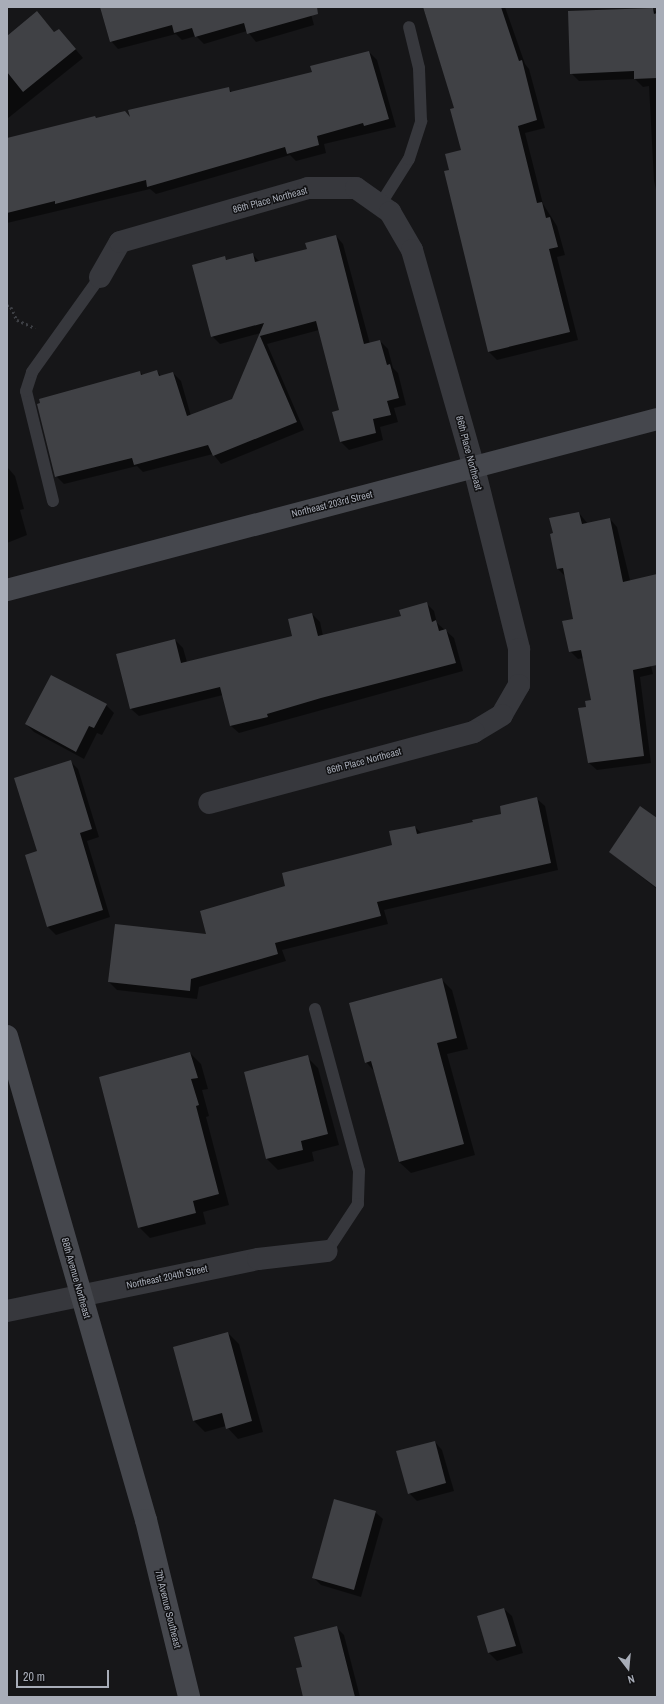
<!DOCTYPE html>
<style>
body{margin:0}
#map{position:relative;width:664px;height:1704px;overflow:hidden;background:#161618;font-family:"Archivo Narrow",sans-serif}
div>[style]{position:absolute}
.shadow>*{inset:0;background:#0007}
.building>*{inset:0;background:#404145}
.path>*{height:2.5px;margin-top:-1.25px;transform-origin:0;background:repeating-linear-gradient(90deg,#3d3f44 0 2px,transparent 0 5px)}
.lane>*{height:12px;margin:-6px;padding:0 6px;transform-origin:6px;border-radius:6px;background:#37383d}
.street>*{height:22px;margin:-11px;padding:0 11px;transform-origin:11px;border-radius:11px;background:#37383d}
.secondary>*{height:22px;margin:-11px;padding:0 11px;transform-origin:11px;border-radius:11px;background:#45474d}
span{translate:-50% -50%;white-space:nowrap;text-align:center;line-height:1.15;-webkit-text-stroke:3px #111113;paint-order:stroke}
.street-label{font-size:10px;color:#a8adb8}
.frame{position:absolute;inset:0;border:8px solid #a8adb8;pointer-events:none}
.north{position:absolute;left:608px;top:1648px;width:40px;height:40px;-webkit-text-stroke:3px #111113;paint-order:stroke;rotate:164deg;font-size:11px;font-weight:700;line-height:16px;text-align:center;color:#a8adb8}
.north::after{content:'';display:block;margin:auto;width:14px;height:18px;background:#a8adb8;clip-path:polygon(50% 0,100% 100%,50% 72%,0 100%)}
.scale{position:absolute;left:16px;top:1670px;width:93px;height:18px;box-sizing:border-box;border:2px solid #a8adb8;border-top:0;padding-left:5px;font-size:12px;line-height:14px;white-space:nowrap;color:#a8adb8;-webkit-text-stroke:3px #111113;paint-order:stroke}
</style>
<div id="map">
<div class="shadow">
<i style="clip-path:polygon(101px 7px,309px 7px,314px 25px,256px 42px,247px 31px,204px 44px,196px 36px,182px 40px,176px 34px,118px 49px,111px 41px)"></i>
<i style="clip-path:polygon(423px 7px,505px 7px,525px 64px,529px 69px,545px 128px,525px 133px,543px 204px,557px 226px,565px 255px,557px 257px,578px 340px,497px 360px,489px 352px,445px 172px,451px 170px,462px 150px,455px 109px)"></i>
<i style="clip-path:polygon(653px 9px,657px 13px,657px 193px,654px 181px,649px 86px,643px 87px,635px 79px,579px 81px,571px 73px)"></i>
<i style="clip-path:polygon(37px 13px,55px 33px,59px 30px,83px 58px,7px 119px,7px 37px)"></i>
<i style="clip-path:polygon(369px 52px,377px 60px,396px 127px,324px 144px,326px 153px,296px 161px,290px 155px,156px 194px,150px 189px,7px 223px,7px 139px,95px 117px,97px 119px,132px 119px,228px 88px,233px 93px,313px 73px)"></i>
<i style="clip-path:polygon(336px 236px,343px 244px,370px 344px,380px 341px,388px 349px,393px 368px,398px 373px,406px 405px,394px 408px,398px 422px,380px 427px,383px 440px,349px 450px,341px 442px,333px 412px,340px 410px,319px 330px,267px 344px,304px 430px,221px 464px,213px 454px,143px 472px,137px 466px,64px 484px,56px 476px,140px 372px,143px 375px,157px 371px,161px 376px,173px 373px,181px 381px,191px 416px,232px 400px,261px 333px,220px 344px,212px 336px,225px 258px,228px 261px,252px 254px,260px 262px,308px 249px)"></i>
<i style="clip-path:polygon(8px 468px,15px 476px,24px 509px,20px 510px,27px 535px,7px 543px)"></i>
<i style="clip-path:polygon(579px 513px,588px 524px,610px 519px,617px 527px,653px 674px,640px 677px,651px 763px,597px 770px,589px 763px,587px 708px,592px 701px,584px 658px,578px 659px,570px 651px,575px 620px,565px 576px,558px 569px)"></i>
<i style="clip-path:polygon(426px 603px,434px 611px,437px 623px,454px 638px,463px 671px,239px 733px,231px 726px,223px 695px,139px 716px,131px 709px,175px 640px,183px 648px,187px 662px,293px 637px,312px 614px,320px 622px,323px 636px,402px 617px)"></i>
<i style="clip-path:polygon(106px 705px,114px 713px,102px 735px,97px 733px,84px 759px,34px 732px,26px 724px)"></i>
<i style="clip-path:polygon(71px 762px,78px 769px,99px 837px,87px 841px,110px 917px,56px 935px,48px 927px,26px 856px,38px 852px)"></i>
<i style="clip-path:polygon(537px 799px,545px 806px,558px 870px,384px 910px,388px 924px,282px 950px,286px 961px,199px 987px,197px 999px,117px 990px,109px 982px,208px 935px,286px 886px,393px 846px,415px 827px,422px 834px,474px 823px,503px 814px)"></i>
<i style="clip-path:polygon(657px 820px,657px 889px,610px 852px)"></i>
<i style="clip-path:polygon(441px 979px,452px 990px,468px 1049px,447px 1054px,475px 1155px,411px 1173px,399px 1162px,374px 1071px,366px 1062px)"></i>
<i style="clip-path:polygon(190px 1053px,201px 1064px,208px 1089px,202px 1090px,209px 1116px,206px 1117px,229px 1205px,203px 1212px,206px 1224px,150px 1238px,139px 1227px)"></i>
<i style="clip-path:polygon(307px 1057px,318px 1068px,339px 1145px,312px 1152px,314px 1161px,278px 1170px,267px 1159px,245px 1073px)"></i>
<i style="clip-path:polygon(228px 1333px,239px 1344px,263px 1432px,238px 1439px,226px 1426px,205px 1432px,194px 1421px)"></i>
<i style="clip-path:polygon(435px 1442px,442px 1450px,454px 1491px,417px 1501px,409px 1493px)"></i>
<i style="clip-path:polygon(375px 1512px,383px 1519px,361px 1597px,321px 1585px,313px 1577px)"></i>
<i style="clip-path:polygon(504px 1609px,512px 1616px,523px 1653px,497px 1661px,489px 1653px,479px 1616px)"></i>
<i style="clip-path:polygon(336px 1627px,344px 1635px,360px 1697px,304px 1697px,304px 1668px)"></i>
</div>
<div class="building">
<i style="clip-path:polygon(100px 7px,317px 7px,318px 14px,247px 34px,244px 23px,195px 37px,192px 28px,174px 33px,172px 25px,110px 42px)"></i>
<i style="clip-path:polygon(423px 7px,501px 7px,519px 61px,522px 60px,537px 120px,518px 126px,537px 203px,542px 202px,546px 218px,550px 217px,558px 247px,549px 249px,570px 332px,488px 352px,444px 171px,449px 170px,445px 154px,461px 150px,450px 109px,454px 108px)"></i>
<i style="clip-path:polygon(653px 8px,654px 14px,657px 13px,657px 78px,634px 79px,634px 71px,570px 74px,568px 11px)"></i>
<i style="clip-path:polygon(37px 11px,54px 32px,59px 29px,76px 49px,23px 92px,7px 72px,7px 36px)"></i>
<i style="clip-path:polygon(369px 51px,389px 119px,364px 126px,363px 123px,317px 136px,319px 145px,287px 154px,285px 147px,147px 187px,146px 180px,55px 204px,55px 201px,7px 213px,7px 138px,95px 116px,96px 118px,125px 111px,130px 117px,128px 110px,229px 87px,230px 92px,312px 72px,310px 66px)"></i>
<i style="clip-path:polygon(336px 235px,364px 344px,380px 340px,387px 365px,390px 364px,399px 398px,387px 401px,391px 415px,373px 419px,376px 433px,340px 442px,332px 412px,339px 410px,316px 321px,260px 336px,297px 422px,213px 456px,208px 445px,134px 465px,132px 458px,55px 477px,37px 404px,40px 403px,39px 399px,140px 371px,141px 375px,157px 370px,159px 376px,173px 372px,187px 416px,232px 399px,264px 323px,211px 337px,192px 265px,225px 256px,226px 260px,253px 253px,255px 262px,307px 249px,305px 243px)"></i>
<i style="clip-path:polygon(579px 512px,582px 524px,610px 518px,623px 582px,657px 574px,657px 665px,633px 670px,644px 756px,588px 763px,578px 708px,586px 707px,585px 701px,591px 700px,581px 650px,569px 652px,562px 621px,573px 619px,563px 568px,557px 569px,550px 534px,553px 533px,549px 518px)"></i>
<i style="clip-path:polygon(427px 602px,432px 622px,436px 620px,439px 631px,446px 629px,456px 663px,321px 698px,267px 714px,268px 717px,230px 726px,220px 687px,130px 709px,116px 654px,175px 639px,181px 663px,292px 636px,288px 619px,312px 613px,318px 636px,401px 616px,399px 610px)"></i>
<i style="clip-path:polygon(51px 675px,107px 704px,94px 728px,89px 726px,76px 752px,25px 724px)"></i>
<i style="clip-path:polygon(71px 760px,92px 829px,80px 833px,103px 910px,47px 927px,25px 855px,37px 851px,14px 778px)"></i>
<i style="clip-path:polygon(537px 797px,551px 863px,377px 902px,381px 916px,275px 943px,278px 954px,191px 979px,190px 991px,108px 982px,115px 924px,206px 934px,200px 911px,285px 886px,282px 873px,392px 845px,389px 831px,415px 826px,417px 834px,473px 822px,472px 820px,501px 814px,500px 806px)"></i>
<i style="clip-path:polygon(640px 806px,657px 818px,657px 888px,609px 852px)"></i>
<i style="clip-path:polygon(442px 978px,457px 1038px,437px 1043px,464px 1144px,399px 1162px,371px 1061px,365px 1063px,349px 1003px)"></i>
<i style="clip-path:polygon(190px 1052px,198px 1078px,191px 1079px,199px 1105px,196px 1106px,219px 1194px,193px 1201px,196px 1213px,138px 1228px,99px 1077px)"></i>
<i style="clip-path:polygon(308px 1055px,328px 1134px,301px 1141px,303px 1150px,266px 1159px,244px 1072px)"></i>
<i style="clip-path:polygon(228px 1332px,252px 1421px,226px 1429px,222px 1413px,193px 1421px,173px 1347px)"></i>
<i style="clip-path:polygon(435px 1441px,446px 1483px,408px 1494px,396px 1451px)"></i>
<i style="clip-path:polygon(334px 1499px,376px 1511px,354px 1590px,312px 1578px)"></i>
<i style="clip-path:polygon(504px 1608px,516px 1646px,488px 1653px,477px 1616px)"></i>
<i style="clip-path:polygon(337px 1626px,355px 1697px,303px 1697px,296px 1668px,302px 1667px,294px 1637px)"></i>
</div>
<div class="path">
<i style="left:7px;top:305px;width:4px;rotate:27deg"></i>
<i style="left:11px;top:307px;width:14px;rotate:65deg"></i>
<i style="left:17px;top:320px;width:20px;rotate:24deg"></i>
</div>
<div class="lane">
<i style="left:380px;top:205px;width:54px;rotate:-57.8deg"></i>
<i style="left:409px;top:159px;width:40px;rotate:-72deg"></i>
<i style="left:421px;top:121px;width:53px;rotate:-92.2deg"></i>
<i style="left:419px;top:68px;width:42px;rotate:-103.7deg"></i>
<i style="left:53px;top:501px;width:113px;rotate:-103.8deg"></i>
<i style="left:26px;top:391px;width:20px;rotate:-72deg"></i>
<i style="left:32px;top:372px;width:117px;rotate:-54.4deg"></i>
<i style="left:315px;top:1009px;width:168px;rotate:74.8deg"></i>
<i style="left:359px;top:1171px;width:33px;rotate:92deg"></i>
<i style="left:358px;top:1204px;width:56px;rotate:123.4deg"></i>
</div>
<div class="street">
<i style="left:100px;top:277px;width:40px;rotate:-60.3deg"></i>
<i style="left:120px;top:242px;width:196px;rotate:-16deg"></i>
<i style="left:308px;top:188px;width:48px"></i>
<i style="left:356px;top:188px;width:42px;rotate:35.2deg"></i>
<i style="left:390px;top:212px;width:44px;rotate:59.9deg"></i>
<i style="left:412px;top:250px;width:227px;rotate:74.1deg"></i>
<i style="left:474px;top:468px;width:187px;rotate:76deg"></i>
<i style="left:519px;top:649px;width:36px;rotate:90deg"></i>
<i style="left:519px;top:685px;width:34px;rotate:120deg"></i>
<i style="left:502px;top:715px;width:33px;rotate:149deg"></i>
<i style="left:474px;top:732px;width:274px;rotate:165deg"></i>
<i style="left:7px;top:1311px;width:256px;rotate:-11.7deg"></i>
<i style="left:258px;top:1259px;width:69px;rotate:-6.6deg"></i>
</div>
<div class="secondary">
<i style="left:7px;top:590px;width:672px;rotate:-14.74deg"></i>
<i style="left:7px;top:1036px;width:504px;rotate:73.98deg"></i>
<i style="left:146px;top:1520px;width:182px;rotate:76.3deg"></i>
</div>
<div class="street-label">
<span style="left:270px;top:200px;rotate:-15deg">86th Place Northeast</span>
<span style="left:469px;top:453px;rotate:75deg">86th Place Northeast</span>
<span style="left:332px;top:504px;rotate:-14deg">Northeast 203rd Street</span>
<span style="left:364px;top:761px;rotate:-15deg">86th Place Northeast</span>
<span style="left:167px;top:1277px;rotate:-12deg">Northeast 204th Street</span>
<span style="left:76px;top:1278px;rotate:74deg">88th Avenue Northeast</span>
<span style="left:168px;top:1609px;rotate:76deg">7th Avenue Southeast</span>
</div>
<div class="frame"></div>
<div class="north">N</div>
<div class="scale">20 m</div>
</div>
